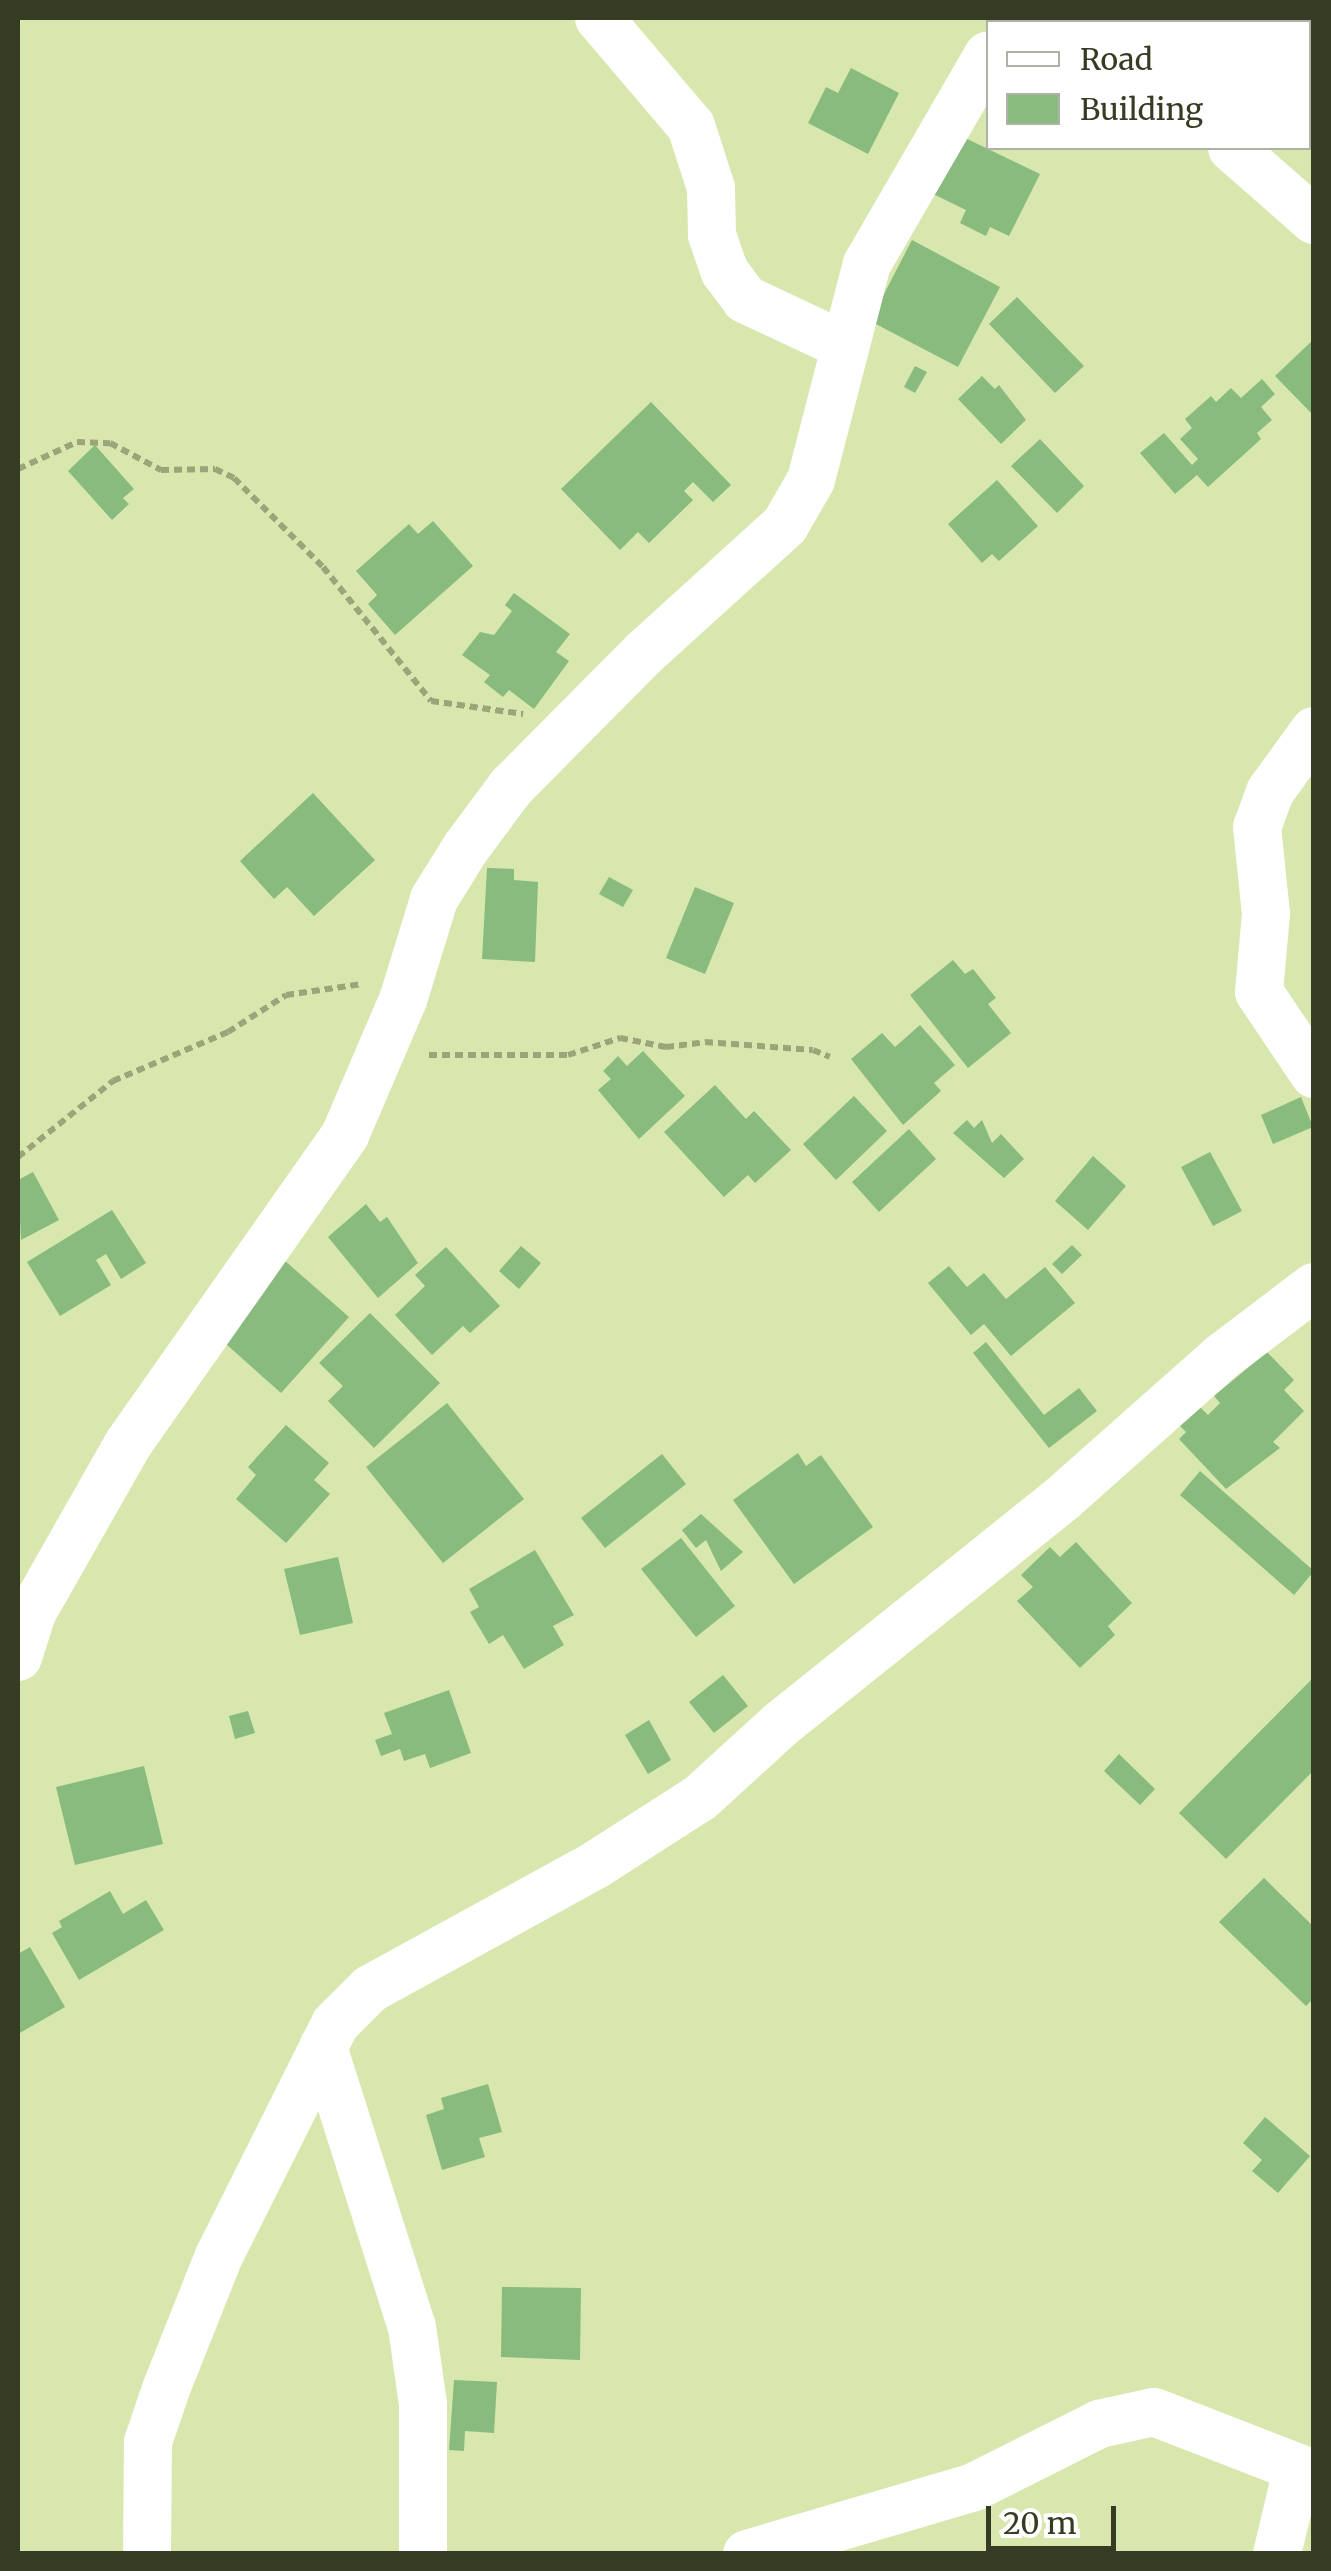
<!DOCTYPE html>
<style>
body{margin:0}
#map{position:relative;width:1331px;height:2571px;overflow:hidden;background:#d7e7ad;font-family:Merriweather,serif}
div>[style]{position:absolute}
.building>*{inset:0;background:#88bb7d}
.path>*{height:6px;margin-top:-3px;transform-origin:0;background:repeating-linear-gradient(90deg,#9aa679 0 8px,transparent 0 13px)}
.minor>*{height:48px;margin:-24px;padding:0 24px;transform-origin:24px;border-radius:24px;background:#fff}
span{translate:-50% -50%;white-space:nowrap;text-align:center;line-height:1.15;-webkit-text-stroke:10px #fff;paint-order:stroke}
.frame{position:absolute;inset:0;border:20px solid #363c24;pointer-events:none}
.legend{position:absolute;left:986px;top:20px;width:325px;height:130px;box-sizing:border-box;background:#fff;border:2px solid #afb1a7;margin:0;padding:12px 18px;list-style:none;font-size:30px;color:#363c24}
.legend li{display:flex;align-items:center;gap:20px;height:50px}
.legend b{width:50px;border:2px solid #afb1a7}
.scale{position:absolute;left:986px;top:2506px;width:130px;height:45px;box-sizing:border-box;border:5px solid #363c24;border-top:0;padding-left:12px;font-size:30px;line-height:35px;white-space:nowrap;color:#363c24;-webkit-text-stroke:8px #fff;paint-order:stroke}
</style>
<div id="map">
<div class="building">
<i style="clip-path:polygon(851px 68px,899px 93px,868px 154px,808px 123px,826px 87px,838px 93px)"></i>
<i style="clip-path:polygon(957px 134px,1040px 174px,1009px 236px,990px 227px,986px 236px,960px 223px,966px 210px,929px 192px)"></i>
<i style="clip-path:polygon(912px 240px,1000px 287px,958px 367px,870px 321px)"></i>
<i style="clip-path:polygon(1017px 297px,1084px 366px,1055px 393px,989px 324px)"></i>
<i style="clip-path:polygon(1314px 339px,1314px 416px,1275px 376px)"></i>
<i style="clip-path:polygon(915px 366px,927px 372px,915px 393px,904px 387px)"></i>
<i style="clip-path:polygon(982px 376px,995px 389px,999px 385px,1026px 420px,1001px 444px,958px 399px)"></i>
<i style="clip-path:polygon(1262px 379px,1275px 394px,1261px 407px,1272px 420px,1257px 433px,1261px 439px,1208px 487px,1197px 475px,1175px 494px,1140px 453px,1164px 433px,1192px 465px,1198px 459px,1180px 439px,1192px 428px,1185px 419px,1211px 396px,1216px 402px,1231px 388px,1241px 398px)"></i>
<i style="clip-path:polygon(651px 402px,731px 485px,713px 502px,693px 482px,684px 491px,693px 500px,649px 543px,638px 532px,620px 550px,561px 489px)"></i>
<i style="clip-path:polygon(1040px 439px,1084px 486px,1057px 513px,1011px 466px)"></i>
<i style="clip-path:polygon(95px 445px,134px 489px,123px 498px,129px 504px,112px 520px,68px 471px)"></i>
<i style="clip-path:polygon(997px 480px,1038px 526px,999px 561px,992px 554px,982px 563px,948px 524px)"></i>
<i style="clip-path:polygon(433px 521px,473px 566px,395px 635px,368px 604px,377px 595px,356px 571px,409px 524px,418px 534px)"></i>
<i style="clip-path:polygon(514px 593px,570px 634px,556px 652px,569px 661px,534px 709px,509px 690px,503px 697px,484px 682px,490px 675px,462px 655px,480px 632px,494px 635px,512px 611px,505px 605px)"></i>
<i style="clip-path:polygon(313px 793px,375px 860px,314px 916px,287px 887px,274px 899px,240px 861px)"></i>
<i style="clip-path:polygon(487px 868px,514px 869px,514px 880px,538px 882px,535px 962px,482px 959px)"></i>
<i style="clip-path:polygon(609px 877px,633px 890px,623px 907px,599px 894px)"></i>
<i style="clip-path:polygon(695px 887px,734px 903px,705px 974px,666px 958px)"></i>
<i style="clip-path:polygon(953px 960px,965px 974px,973px 969px,996px 998px,988px 1004px,1011px 1033px,968px 1068px,910px 995px)"></i>
<i style="clip-path:polygon(920px 1025px,955px 1065px,934px 1083px,941px 1091px,903px 1125px,851px 1059px,882px 1033px,895px 1047px)"></i>
<i style="clip-path:polygon(643px 1051px,685px 1096px,639px 1139px,598px 1090px,611px 1079px,603px 1071px,618px 1056px,627px 1066px)"></i>
<i style="clip-path:polygon(715px 1085px,746px 1119px,754px 1111px,791px 1150px,755px 1183px,748px 1175px,724px 1197px,664px 1132px)"></i>
<i style="clip-path:polygon(854px 1096px,887px 1131px,836px 1180px,803px 1144px)"></i>
<i style="clip-path:polygon(1301px 1097px,1313px 1127px,1273px 1144px,1261px 1115px)"></i>
<i style="clip-path:polygon(967px 1120px,974px 1128px,982px 1120px,992px 1143px,1001px 1134px,1024px 1159px,1004px 1178px,953px 1133px)"></i>
<i style="clip-path:polygon(909px 1129px,936px 1159px,879px 1212px,852px 1182px)"></i>
<i style="clip-path:polygon(1210px 1152px,1242px 1211px,1213px 1226px,1181px 1167px)"></i>
<i style="clip-path:polygon(1093px 1156px,1126px 1186px,1088px 1230px,1055px 1201px)"></i>
<i style="clip-path:polygon(33px 1172px,59px 1220px,21px 1240px,18px 1180px)"></i>
<i style="clip-path:polygon(366px 1204px,380px 1222px,387px 1217px,418px 1263px,378px 1298px,328px 1237px)"></i>
<i style="clip-path:polygon(112px 1210px,146px 1263px,121px 1279px,106px 1254px,96px 1260px,111px 1285px,60px 1316px,27px 1262px)"></i>
<i style="clip-path:polygon(1072px 1245px,1082px 1255px,1062px 1274px,1052px 1264px)"></i>
<i style="clip-path:polygon(521px 1246px,541px 1263px,519px 1289px,499px 1271px)"></i>
<i style="clip-path:polygon(446px 1247px,500px 1306px,470px 1333px,463px 1326px,432px 1355px,395px 1315px,425px 1286px,415px 1275px)"></i>
<i style="clip-path:polygon(284px 1260px,349px 1317px,281px 1393px,217px 1336px)"></i>
<i style="clip-path:polygon(949px 1266px,967px 1287px,984px 1273px,1006px 1299px,1045px 1267px,1075px 1303px,1011px 1356px,984px 1324px,971px 1335px,928px 1283px)"></i>
<i style="clip-path:polygon(370px 1313px,440px 1383px,374px 1448px,328px 1401px,343px 1386px,319px 1363px)"></i>
<i style="clip-path:polygon(986px 1342px,1044px 1415px,1079px 1388px,1097px 1411px,1049px 1448px,973px 1353px)"></i>
<i style="clip-path:polygon(1267px 1352px,1294px 1380px,1284px 1390px,1304px 1411px,1273px 1442px,1280px 1448px,1226px 1489px,1179px 1439px,1186px 1432px,1179px 1425px,1199px 1406px,1208px 1415px,1220px 1403px,1214px 1396px)"></i>
<i style="clip-path:polygon(447px 1403px,524px 1499px,443px 1563px,366px 1467px)"></i>
<i style="clip-path:polygon(286px 1425px,329px 1463px,314px 1480px,330px 1494px,286px 1543px,236px 1499px,256px 1475px,248px 1467px)"></i>
<i style="clip-path:polygon(798px 1453px,806px 1466px,821px 1455px,873px 1527px,794px 1584px,733px 1500px)"></i>
<i style="clip-path:polygon(662px 1454px,686px 1484px,605px 1548px,581px 1518px)"></i>
<i style="clip-path:polygon(1200px 1471px,1314px 1571px,1294px 1595px,1180px 1495px)"></i>
<i style="clip-path:polygon(701px 1514px,743px 1552px,721px 1571px,706px 1540px,696px 1548px,682px 1530px)"></i>
<i style="clip-path:polygon(681px 1538px,735px 1606px,696px 1637px,641px 1569px)"></i>
<i style="clip-path:polygon(1076px 1542px,1132px 1603px,1108px 1626px,1115px 1635px,1080px 1668px,1017px 1601px,1033px 1587px,1021px 1575px,1050px 1547px,1060px 1557px)"></i>
<i style="clip-path:polygon(535px 1550px,574px 1615px,553px 1626px,564px 1645px,524px 1669px,503px 1635px,489px 1644px,470px 1612px,479px 1607px,469px 1589px)"></i>
<i style="clip-path:polygon(338px 1557px,353px 1623px,300px 1635px,284px 1569px)"></i>
<i style="clip-path:polygon(723px 1675px,748px 1706px,714px 1733px,689px 1702px)"></i>
<i style="clip-path:polygon(1314px 1677px,1314px 1770px,1226px 1859px,1179px 1813px)"></i>
<i style="clip-path:polygon(449px 1690px,471px 1753px,430px 1768px,425px 1754px,404px 1761px,400px 1749px,381px 1756px,375px 1740px,392px 1734px,384px 1713px)"></i>
<i style="clip-path:polygon(248px 1711px,255px 1733px,235px 1739px,229px 1716px)"></i>
<i style="clip-path:polygon(649px 1720px,671px 1760px,648px 1774px,625px 1735px)"></i>
<i style="clip-path:polygon(1119px 1754px,1155px 1789px,1140px 1805px,1104px 1771px)"></i>
<i style="clip-path:polygon(144px 1766px,163px 1844px,75px 1865px,56px 1787px)"></i>
<i style="clip-path:polygon(1264px 1878px,1314px 1927px,1314px 1998px,1306px 2006px,1219px 1922px)"></i>
<i style="clip-path:polygon(110px 1891px,123px 1914px,146px 1900px,164px 1930px,79px 1980px,52px 1933px,62px 1927px,59px 1921px)"></i>
<i style="clip-path:polygon(30px 1947px,65px 2007px,18px 2034px,18px 1954px)"></i>
<i style="clip-path:polygon(488px 2084px,502px 2132px,479px 2138px,485px 2157px,442px 2170px,426px 2115px,444px 2109px,441px 2098px)"></i>
<i style="clip-path:polygon(1265px 2117px,1310px 2156px,1278px 2193px,1252px 2171px,1262px 2160px,1243px 2143px)"></i>
<i style="clip-path:polygon(502px 2287px,581px 2288px,580px 2360px,501px 2357px)"></i>
<i style="clip-path:polygon(454px 2380px,497px 2382px,494px 2433px,465px 2431px,464px 2451px,449px 2450px)"></i>
</div>
<div class="path">
<i style="left:18px;top:469px;width:65px;rotate:-24.6deg"></i>
<i style="left:77px;top:442px;width:33px;rotate:2deg"></i>
<i style="left:110px;top:443px;width:58px;rotate:27.9deg"></i>
<i style="left:161px;top:470px;width:54px;rotate:-1.1deg"></i>
<i style="left:215px;top:469px;width:21px;rotate:25deg"></i>
<i style="left:234px;top:478px;width:126px;rotate:45deg"></i>
<i style="left:323px;top:567px;width:172px;rotate:51.1deg"></i>
<i style="left:431px;top:701px;width:93px;rotate:8deg"></i>
<i style="left:429px;top:1055px;width:139px"></i>
<i style="left:568px;top:1055px;width:55px;rotate:-18.1deg"></i>
<i style="left:620px;top:1038px;width:47px;rotate:11.1deg"></i>
<i style="left:666px;top:1047px;width:39px;rotate:-7deg"></i>
<i style="left:705px;top:1042px;width:108px;rotate:4.2deg"></i>
<i style="left:813px;top:1050px;width:18px;rotate:22deg"></i>
<i style="left:18px;top:1157px;width:122px;rotate:-38.7deg"></i>
<i style="left:113px;top:1081px;width:125px;rotate:-23.1deg"></i>
<i style="left:228px;top:1032px;width:69px;rotate:-32.5deg"></i>
<i style="left:286px;top:995px;width:77px;rotate:-8.2deg"></i>
</div>
<div class="minor">
<i style="left:599px;top:18px;width:142px;rotate:49.6deg"></i>
<i style="left:691px;top:126px;width:65px;rotate:72.1deg"></i>
<i style="left:711px;top:188px;width:47px;rotate:88.8deg"></i>
<i style="left:712px;top:235px;width:39px;rotate:71deg"></i>
<i style="left:725px;top:272px;width:34px;rotate:53deg"></i>
<i style="left:745px;top:299px;width:110px;rotate:25.2deg"></i>
<i style="left:1069px;top:18px;width:8px;rotate:30deg"></i>
<i style="left:1011px;top:22px;width:5px;rotate:-53deg"></i>
<i style="left:1232px;top:148px;width:109px;rotate:41.3deg"></i>
<i style="left:1314px;top:731px;width:75px;rotate:125.8deg"></i>
<i style="left:1270px;top:792px;width:37px;rotate:110deg"></i>
<i style="left:1257px;top:827px;width:87px;rotate:84.1deg"></i>
<i style="left:1266px;top:914px;width:78px;rotate:95.1deg"></i>
<i style="left:1259px;top:992px;width:99px;rotate:56.1deg"></i>
<i style="left:18px;top:1657px;width:46px;rotate:-72.3deg"></i>
<i style="left:32px;top:1613px;width:194px;rotate:-60.4deg"></i>
<i style="left:128px;top:1444px;width:378px;rotate:-54.9deg"></i>
<i style="left:345px;top:1135px;width:147px;rotate:-66.8deg"></i>
<i style="left:403px;top:1000px;width:106px;rotate:-72.9deg"></i>
<i style="left:434px;top:899px;width:59px;rotate:-58.2deg"></i>
<i style="left:465px;top:849px;width:77px;rotate:-53.4deg"></i>
<i style="left:511px;top:787px;width:189px;rotate:-45.2deg"></i>
<i style="left:644px;top:653px;width:190px;rotate:-42.2deg"></i>
<i style="left:785px;top:525px;width:52px;rotate:-60deg"></i>
<i style="left:811px;top:480px;width:223px;rotate:-75.5deg"></i>
<i style="left:867px;top:264px;width:241px;rotate:-59.9deg"></i>
<i style="left:323px;top:2047px;width:294px;rotate:72.4deg"></i>
<i style="left:412px;top:2327px;width:78px;rotate:81.9deg"></i>
<i style="left:423px;top:2404px;width:150px;rotate:90deg"></i>
<i style="left:147px;top:2554px;width:112px;rotate:-89.5deg"></i>
<i style="left:148px;top:2442px;width:56px;rotate:-71.2deg"></i>
<i style="left:166px;top:2389px;width:143px;rotate:-68.3deg"></i>
<i style="left:219px;top:2256px;width:259px;rotate:-63.4deg"></i>
<i style="left:335px;top:2024px;width:49px;rotate:-45deg"></i>
<i style="left:370px;top:1989px;width:259px;rotate:-28.8deg"></i>
<i style="left:597px;top:1864px;width:122px;rotate:-32.7deg"></i>
<i style="left:700px;top:1798px;width:110px;rotate:-42.4deg"></i>
<i style="left:781px;top:1724px;width:363px;rotate:-38.7deg"></i>
<i style="left:1064px;top:1497px;width:213px;rotate:-41.6deg"></i>
<i style="left:1223px;top:1356px;width:114px;rotate:-37.2deg"></i>
<i style="left:747px;top:2554px;width:237px;rotate:-16.4deg"></i>
<i style="left:974px;top:2487px;width:140px;rotate:-26.7deg"></i>
<i style="left:1099px;top:2424px;width:56px;rotate:-12.3deg"></i>
<i style="left:1154px;top:2412px;width:172px;rotate:21.2deg"></i>
<i style="left:1277px;top:2554px;width:86px;rotate:-76.6deg"></i>
</div>
<div class="frame"></div>
<ul class="legend">
<li><b style="height:12px;background:#fff"></b>Road</li>
<li><b style="height:28px;background:#88bb7d"></b>Building</li>
</ul>
<div class="scale">20 m</div>
</div>
